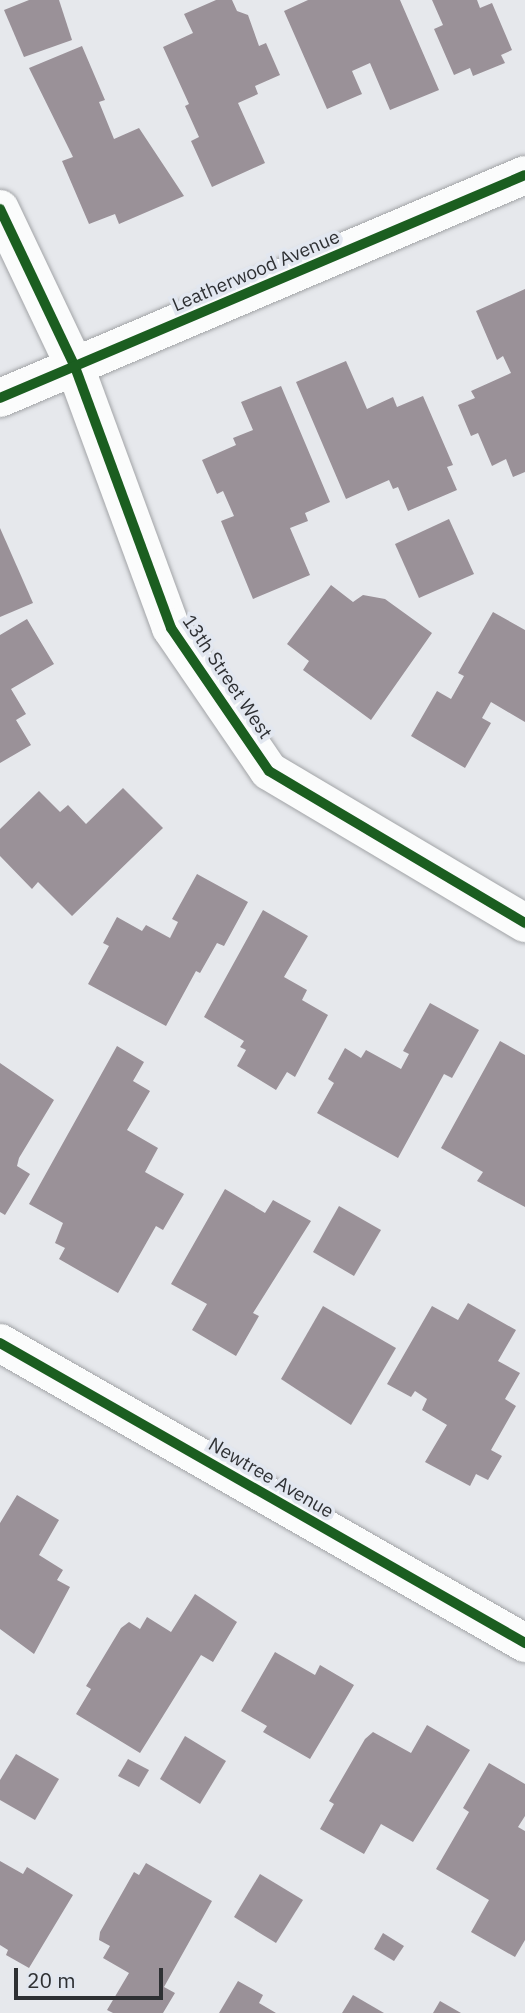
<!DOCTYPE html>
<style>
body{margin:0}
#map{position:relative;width:525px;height:2013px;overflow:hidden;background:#e6e8ec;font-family:"IBM Plex Sans",sans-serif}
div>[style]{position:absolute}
.building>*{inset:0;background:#9a9198}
.roads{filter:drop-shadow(0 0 2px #a2a4a7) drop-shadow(0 0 2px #a2a4a7)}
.minor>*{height:38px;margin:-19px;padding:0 19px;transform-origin:19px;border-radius:19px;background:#fbfcfc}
.cycleway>*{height:10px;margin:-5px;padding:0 5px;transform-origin:5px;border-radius:5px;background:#1b5e20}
span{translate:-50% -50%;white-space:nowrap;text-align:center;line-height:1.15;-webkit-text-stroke:7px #e2e7f0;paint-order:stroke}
.street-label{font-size:19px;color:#2e3033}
.scale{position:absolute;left:14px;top:1968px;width:149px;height:32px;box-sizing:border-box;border:4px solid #2e3033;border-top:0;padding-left:9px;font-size:21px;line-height:24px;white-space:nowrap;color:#2e3033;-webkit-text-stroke:5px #e2e7f0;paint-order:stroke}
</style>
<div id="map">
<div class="building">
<i style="clip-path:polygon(29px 0,59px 0,72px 40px,24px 57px,4px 10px)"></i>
<i style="clip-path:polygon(216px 0,232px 0,237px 11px,248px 15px,259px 46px,266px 43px,280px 75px,255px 86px,258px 94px,238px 103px,265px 163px,212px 187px,191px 141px,199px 137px,185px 106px,189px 104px,163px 47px,193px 33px,184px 14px)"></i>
<i style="clip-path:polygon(308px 0,400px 0,439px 90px,390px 110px,370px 63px,352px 71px,362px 94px,327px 109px,284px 11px)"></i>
<i style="clip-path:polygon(432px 0,477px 0,480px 8px,492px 3px,512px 50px,501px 55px,505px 63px,473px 76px,470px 68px,454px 75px,434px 29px,443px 25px)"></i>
<i style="clip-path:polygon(82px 46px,105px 100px,99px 102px,114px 139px,139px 128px,184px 196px,119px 224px,115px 214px,89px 224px,62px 161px,73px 157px,29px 68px)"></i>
<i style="clip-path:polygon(525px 289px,525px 472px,513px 477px,506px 459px,492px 466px,478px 433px,471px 436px,458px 405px,475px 398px,471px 391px,511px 373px,503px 356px,497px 360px,476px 311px)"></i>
<i style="clip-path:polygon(346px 361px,367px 409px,393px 397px,397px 407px,423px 396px,453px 465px,447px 467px,457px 490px,408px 511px,398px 487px,393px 489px,389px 480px,346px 499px,296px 382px)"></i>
<i style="clip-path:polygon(281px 386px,330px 502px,305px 513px,308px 521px,290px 528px,310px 575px,253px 599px,221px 521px,234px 516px,223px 491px,217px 494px,202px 460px,236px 445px,233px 438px,253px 430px,241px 402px)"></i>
<i style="clip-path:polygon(449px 519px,474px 574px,419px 598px,395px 544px)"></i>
<i style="clip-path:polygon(0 528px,33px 603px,0 617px)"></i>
<i style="clip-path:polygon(331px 585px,353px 602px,363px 595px,385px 599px,432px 633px,371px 720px,303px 670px,309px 661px,287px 644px)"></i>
<i style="clip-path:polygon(493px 612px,525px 630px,525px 722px,491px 702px,482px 718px,491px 723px,465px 768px,411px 736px,437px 691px,451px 699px,464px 676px,458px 673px)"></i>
<i style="clip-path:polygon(27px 619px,54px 664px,11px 689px,26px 714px,16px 720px,31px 745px,0 763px,0 635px)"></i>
<i style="clip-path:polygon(123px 788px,163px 828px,72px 916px,38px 882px,32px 889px,0 856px,0 829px,39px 791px,60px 812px,68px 805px,86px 824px)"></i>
<i style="clip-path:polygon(197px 874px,248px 902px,224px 946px,217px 943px,200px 973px,196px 971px,166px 1026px,88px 984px,109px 946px,103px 943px,117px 917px,142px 931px,146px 925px,170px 938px,178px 922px,172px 919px)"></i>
<i style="clip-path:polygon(263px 910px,308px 936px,284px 977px,307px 990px,302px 1000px,328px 1015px,295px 1077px,287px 1072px,276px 1090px,237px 1066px,246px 1050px,240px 1047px,244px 1041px,204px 1017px)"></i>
<i style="clip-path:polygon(430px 1003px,479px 1030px,452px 1078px,444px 1074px,398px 1158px,317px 1113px,334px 1083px,328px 1079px,345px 1048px,361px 1058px,366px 1050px,401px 1069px,409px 1054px,403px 1051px)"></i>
<i style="clip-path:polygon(500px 1041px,525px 1055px,525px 1207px,477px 1181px,483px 1172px,441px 1148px)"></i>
<i style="clip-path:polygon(117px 1046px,144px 1062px,133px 1081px,150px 1091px,127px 1130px,158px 1148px,145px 1172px,184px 1194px,163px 1230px,156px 1226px,118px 1293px,59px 1259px,65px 1248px,55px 1243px,63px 1223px,29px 1204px)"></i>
<i style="clip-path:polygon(0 1063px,54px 1100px,19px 1158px,17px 1166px,30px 1174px,5px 1215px,0 1212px)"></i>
<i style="clip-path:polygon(225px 1189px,265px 1213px,273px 1200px,311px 1221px,253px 1313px,259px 1316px,236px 1356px,192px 1330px,207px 1304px,171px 1284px)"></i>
<i style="clip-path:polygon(339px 1206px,381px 1230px,354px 1276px,313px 1252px)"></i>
<i style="clip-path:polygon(468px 1303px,516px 1330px,498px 1361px,520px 1373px,505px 1399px,516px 1406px,491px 1450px,502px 1456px,488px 1480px,476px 1474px,470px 1486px,425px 1462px,447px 1425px,422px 1410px,427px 1399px,415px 1391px,411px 1397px,387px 1384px,432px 1306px,458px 1320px)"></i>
<i style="clip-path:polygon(323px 1306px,396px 1348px,351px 1425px,281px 1379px)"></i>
<i style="clip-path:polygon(17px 1495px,59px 1520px,39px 1555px,63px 1570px,57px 1580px,70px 1587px,34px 1654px,0 1629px,0 1523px)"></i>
<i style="clip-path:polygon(195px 1594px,237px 1622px,213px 1662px,201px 1655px,140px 1753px,76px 1714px,91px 1689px,86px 1686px,121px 1628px,129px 1622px,140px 1629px,147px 1617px,171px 1632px)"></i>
<i style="clip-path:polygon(275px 1652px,315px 1675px,320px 1665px,354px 1685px,310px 1759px,263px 1732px,267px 1726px,241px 1711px)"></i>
<i style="clip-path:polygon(427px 1725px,470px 1750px,413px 1842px,381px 1824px,364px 1854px,320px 1829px,334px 1804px,329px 1801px,365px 1739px,373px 1732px,411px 1753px)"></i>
<i style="clip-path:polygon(185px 1736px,226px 1761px,200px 1804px,160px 1779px)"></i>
<i style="clip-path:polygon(16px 1754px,59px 1779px,35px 1820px,0 1800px,0 1780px)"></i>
<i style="clip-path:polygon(128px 1759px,149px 1770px,139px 1787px,118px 1776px)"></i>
<i style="clip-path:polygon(489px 1763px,525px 1784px,525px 1816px,518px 1827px,525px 1831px,525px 1940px,515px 1957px,471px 1932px,489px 1900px,436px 1869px,469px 1812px,463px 1808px)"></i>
<i style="clip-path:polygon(0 1861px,23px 1874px,27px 1867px,73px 1895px,29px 1968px,6px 1955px,8px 1950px,0 1945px)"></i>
<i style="clip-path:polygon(146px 1863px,212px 1901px,164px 1987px,175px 1993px,163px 2013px,113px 2013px,107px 2010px,129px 1973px,103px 1958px,110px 1946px,99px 1940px,100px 1932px,134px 1872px,139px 1875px)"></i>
<i style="clip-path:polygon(260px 1874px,303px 1900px,276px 1943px,234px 1917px)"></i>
<i style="clip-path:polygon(383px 1933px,404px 1946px,394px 1961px,374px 1949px)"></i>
<i style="clip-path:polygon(238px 1981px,263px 1995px,259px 2003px,276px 2013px,219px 2013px)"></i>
<i style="clip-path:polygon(353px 1995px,384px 2013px,342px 2013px)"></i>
<i style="clip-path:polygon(440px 2001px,461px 2013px,433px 2013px)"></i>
</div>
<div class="roads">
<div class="minor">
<i style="left:0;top:209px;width:175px;rotate:64.6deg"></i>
<i style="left:75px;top:367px;width:278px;rotate:69.8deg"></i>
<i style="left:171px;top:628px;width:173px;rotate:55.6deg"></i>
<i style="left:269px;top:771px;width:298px;rotate:30.7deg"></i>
<i style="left:0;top:398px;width:570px;rotate:-23.01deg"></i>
<i style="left:0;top:1343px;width:605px;rotate:29.74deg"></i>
</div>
</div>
<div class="cycleway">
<i style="left:0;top:209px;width:175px;rotate:64.6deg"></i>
<i style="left:75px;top:367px;width:278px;rotate:69.8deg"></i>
<i style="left:171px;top:628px;width:173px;rotate:55.6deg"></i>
<i style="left:269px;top:771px;width:298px;rotate:30.7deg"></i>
<i style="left:0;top:398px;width:570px;rotate:-23.01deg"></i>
<i style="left:0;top:1343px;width:605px;rotate:29.74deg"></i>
</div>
<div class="street-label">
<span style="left:256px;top:271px;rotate:-23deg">Leatherwood Avenue</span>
<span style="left:227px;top:677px;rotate:56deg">13th Street West</span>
<span style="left:271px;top:1478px;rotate:30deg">Newtree Avenue</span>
</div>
<div class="scale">20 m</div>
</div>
